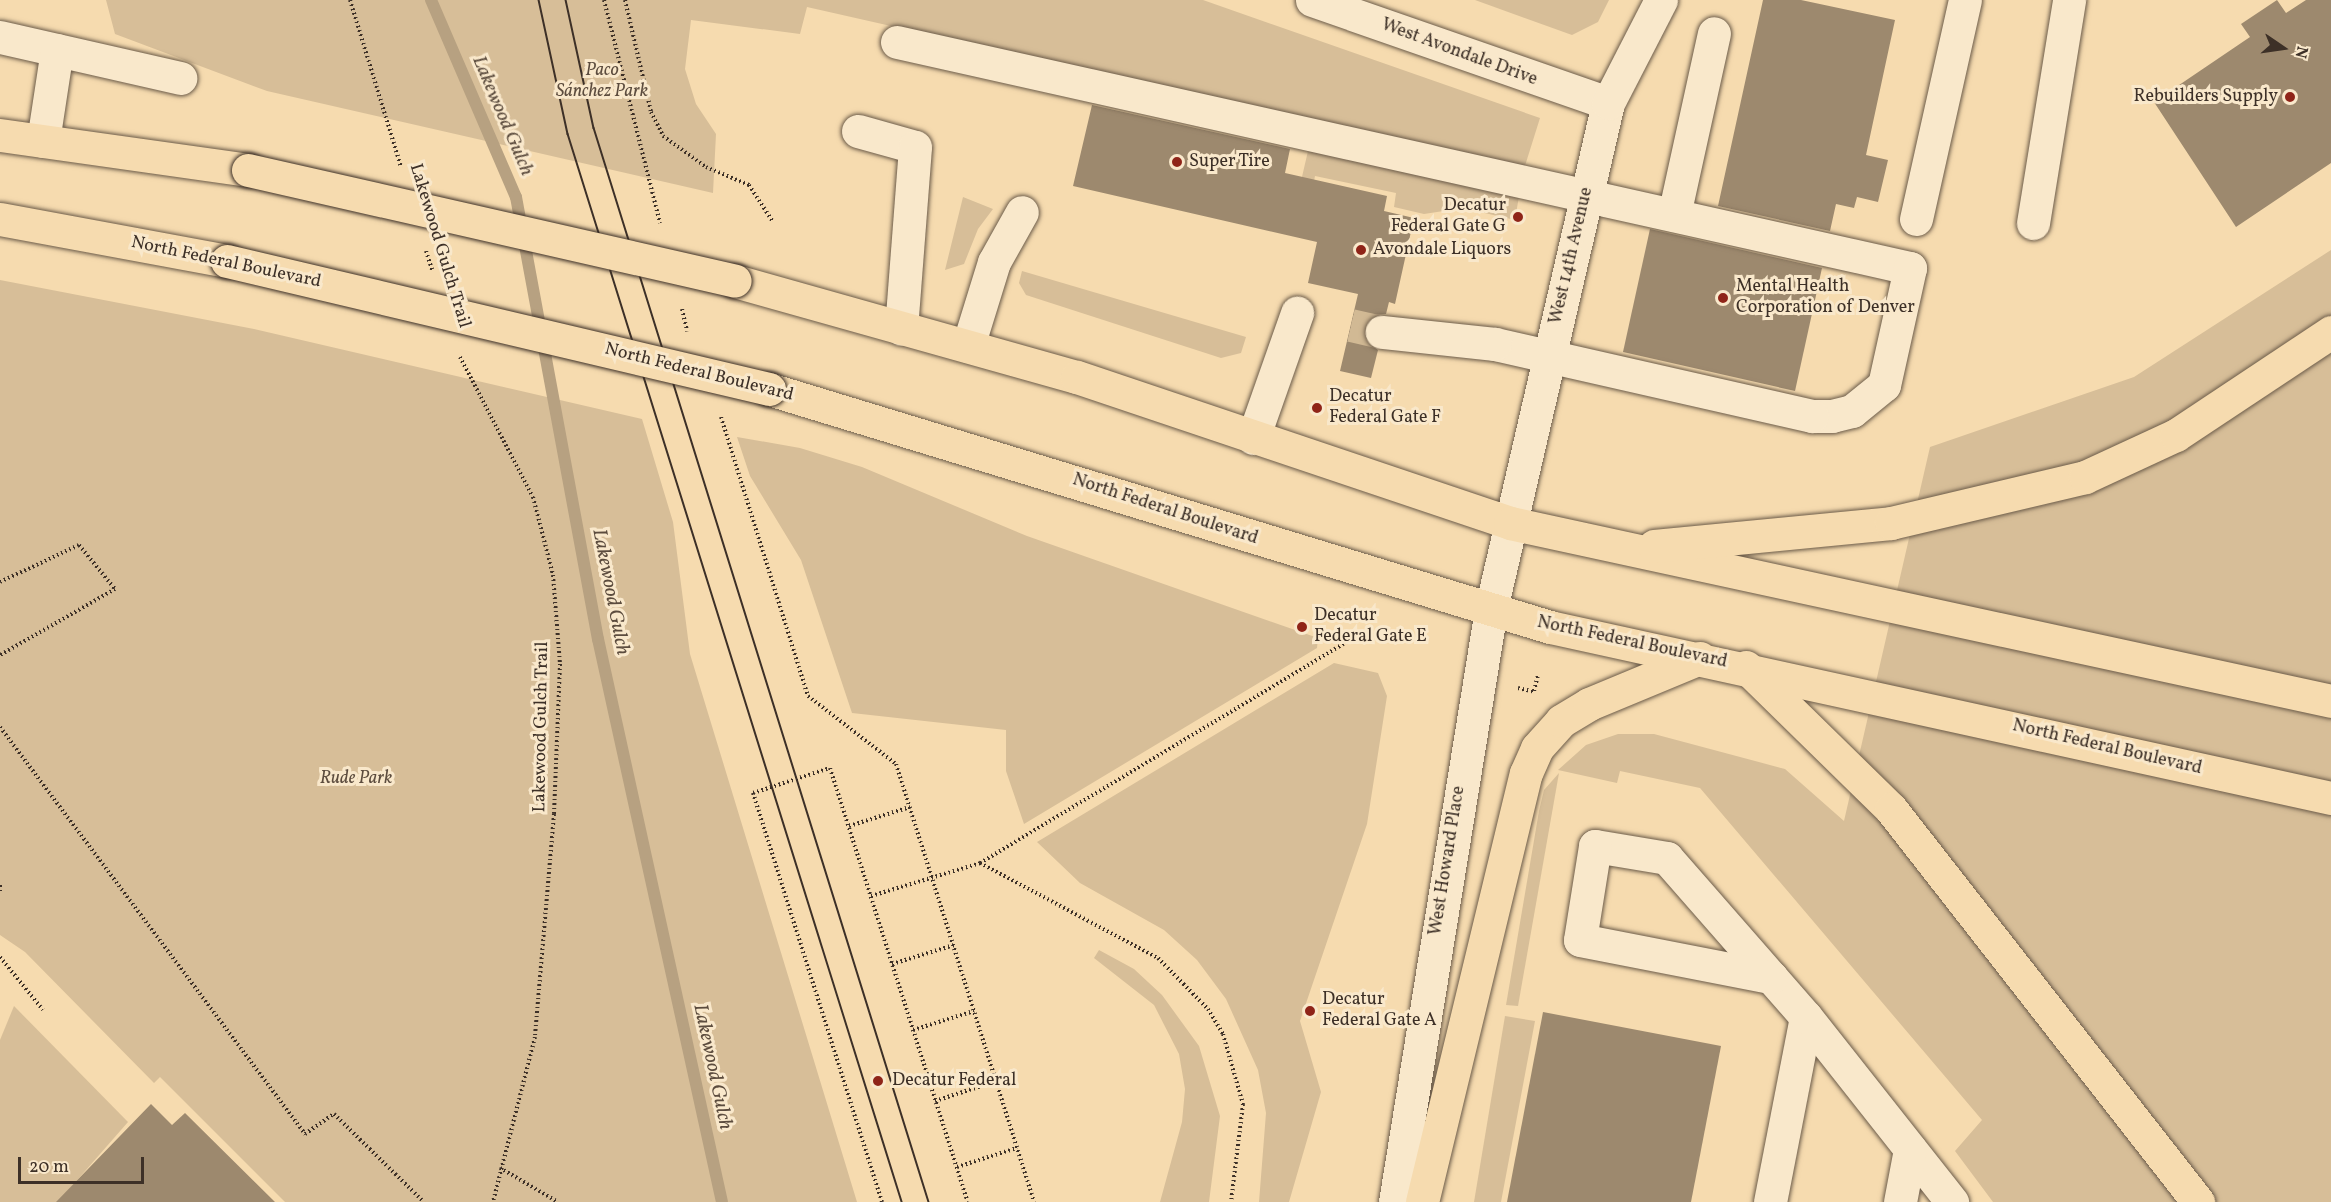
<!DOCTYPE html>
<meta charset="utf-8">
<style>
body{margin:0}
#map{position:relative;width:2331px;height:1202px;overflow:hidden;background:#f6dbaf;font-family:Vollkorn,serif}
div>[style]{position:absolute}
.green>*{inset:0;background:#d7be98}
.stream>*{height:12px;margin:-6px;padding:0 6px;transform-origin:6px;border-radius:6px;background:#b7a181}
.building>*{inset:0;background:#9d896e}
.minor-tunnel>*{height:33px;margin-top:-16.5px;transform-origin:0;background:repeating-linear-gradient(90deg,#d1b994 0 33px,transparent 0 49px)}
.path>*{height:4px;margin-top:-2px;transform-origin:0;background:repeating-linear-gradient(90deg,#3d3027 0 1.5px,transparent 0 4.5px)}
.roads{filter:drop-shadow(0 0 2px #6b5b49) drop-shadow(0 0 2px #6b5b49)}
.minor>*{height:33px;margin:-16.5px;padding:0 16.5px;transform-origin:16.5px;border-radius:16.5px;background:#f9e8cb}
.major>*{height:33px;margin:-16.5px;padding:0 16.5px;transform-origin:16.5px;border-radius:16.5px;background:#f6dbaf}
.tram>*{height:1.5px;margin:-0.75px;padding:0 0.75px;transform-origin:0.75px;border-radius:0.75px;background:#3d3027}
.bridges{filter:drop-shadow(0 0 2px #3d3027) drop-shadow(0 0 2px #3d3027)}
.major-bridge>*{height:33px;margin:-16.5px;padding:0 16.5px;transform-origin:16.5px;border-radius:16.5px;background:#f6dbaf}
.dots>*{width:16px;height:16px;translate:-50% -50%;box-sizing:border-box;border:3px solid #f9e8cb;border-radius:50%}
span{translate:-50% -50%;white-space:nowrap;text-align:center;line-height:1.15;-webkit-text-stroke:6px #f9e8cb;paint-order:stroke}
.street-label{font-size:18px;color:#3d3027}
.park-label{font-size:18px;color:#5c4c3e;font-style:italic}
.poi-label{font-size:18px;color:#3d3027}
.right{translate:-100% -50%;text-align:right}
.left{translate:0 -50%;text-align:left}
.water-label{font-size:20px;color:#5c4c3e;font-style:italic}
.north{position:absolute;left:2253px;top:18px;width:60px;height:60px;-webkit-text-stroke:4px #f9e8cb;paint-order:stroke;rotate:103deg;font-size:16px;font-weight:700;line-height:24px;text-align:center;color:#3d3027}
.north::after{content:'';display:block;margin:auto;width:21px;height:27px;background:#3d3027;clip-path:polygon(50% 0,100% 100%,50% 72%,0 100%)}
.scale{position:absolute;left:18px;top:1157px;width:126px;height:27px;box-sizing:border-box;border:3px solid #3d3027;border-top:0;padding-left:8px;font-size:18px;line-height:21px;white-space:nowrap;color:#3d3027;-webkit-text-stroke:4px #f9e8cb;paint-order:stroke}
</style>
<div id="map">
<div class="green">
<i style="clip-path:polygon(106px 0,1203px 0,1540px 118px,1524px 169px,807px 7px,800px 34px,691px 20px,685px 69px,696px 104px,716px 134px,713px 193px,267px 91px,115px 34px)"></i>
<i style="clip-path:polygon(1475px 0,1609px 0,1598px 22px,1572px 35px)"></i>
<i style="clip-path:polygon(1308px 151px,1519px 196px,1515px 220px,1463px 208px,1424px 214px,1394px 207px,1396px 193px,1315px 176px,1311px 197px,1298px 194px)"></i>
<i style="clip-path:polygon(963px 197px,993px 209px,978px 229px,964px 264px,945px 270px)"></i>
<i style="clip-path:polygon(2331px 250px,2331px 1202px,1993px 1202px,1955px 1151px,1982px 1120px,1700px 788px,1620px 771px,1617px 783px,1558px 770px,1586px 745px,1618px 734px,1654px 734px,1785px 769px,1844px 821px,1930px 447px,2134px 377px)"></i>
<i style="clip-path:polygon(1022px 271px,1246px 337px,1241px 353px,1221px 358px,1026px 295px,1019px 283px)"></i>
<i style="clip-path:polygon(0 280px,254px 329px,642px 419px,673px 522px,690px 654px,857px 1202px,285px 1202px,160px 1077px,154px 1083px,25px 952px,0 935px)"></i>
<i style="clip-path:polygon(737px 437px,800px 448px,862px 467px,1027px 536px,1318px 638px,1317px 648px,1024px 824px,1006px 771px,1006px 730px,852px 713px,801px 560px,750px 476px)"></i>
<i style="clip-path:polygon(1334px 663px,1378px 673px,1387px 696px,1367px 824px,1300px 1021px,1321px 1092px,1289px 1202px,1259px 1202px,1266px 1113px,1258px 1070px,1226px 999px,1197px 960px,1164px 930px,1080px 883px,1037px 842px)"></i>
<i style="clip-path:polygon(1559px 773px,1518px 1006px,1506px 1005px,1539px 811px,1544px 790px)"></i>
<i style="clip-path:polygon(1099px 950px,1134px 969px,1162px 995px,1199px 1046px,1220px 1116px,1209px 1202px,1160px 1202px,1182px 1122px,1185px 1089px,1179px 1054px,1154px 1005px,1094px 958px)"></i>
<i style="clip-path:polygon(14px 1006px,128px 1122px,58px 1202px,0 1202px,0 1040px)"></i>
<i style="clip-path:polygon(1505px 1016px,1535px 1021px,1501px 1202px,1474px 1202px)"></i>
</div>
<div class="stream">
<i style="left:431px;top:0;width:215px;rotate:66.7deg"></i>
<i style="left:516px;top:197px;width:450px;rotate:79.5deg"></i>
<i style="left:598px;top:639px;width:576px;rotate:77.58deg"></i>
</div>
<div class="building">
<i style="clip-path:polygon(1763px 0,1801px 0,1895px 20px,1866px 155px,1888px 160px,1878px 202px,1857px 197px,1854px 208px,1836px 204px,1830px 231px,1718px 206px)"></i>
<i style="clip-path:polygon(2277px 0,2286px 13px,2306px 0,2331px 0,2331px 163px,2236px 227px,2154px 102px,2250px 37px,2241px 24px)"></i>
<i style="clip-path:polygon(1092px 105px,1290px 149px,1285px 173px,1387px 196px,1384px 211px,1414px 218px,1395px 304px,1389px 302px,1386px 314px,1374px 315px,1364px 329px,1365px 340px,1378px 350px,1371px 378px,1340px 371px,1358px 294px,1308px 283px,1317px 242px,1073px 186px)"></i>
<i style="clip-path:polygon(1650px 229px,1822px 268px,1795px 391px,1623px 352px)"></i>
<i style="clip-path:polygon(1543px 1012px,1721px 1046px,1691px 1202px,1507px 1202px)"></i>
<i style="clip-path:polygon(151px 1104px,172px 1125px,185px 1113px,275px 1202px,56px 1202px)"></i>
</div>
<div class="minor-tunnel">
<i style="left:1351px;top:325px;width:32px;rotate:13deg"></i>
</div>
<div class="path">
<i style="left:350px;top:0;width:175px;rotate:73deg"></i>
<i style="left:604px;top:0;width:230px;rotate:75.9deg"></i>
<i style="left:625px;top:0;width:115px;rotate:76.9deg"></i>
<i style="left:651px;top:112px;width:27px;rotate:63deg"></i>
<i style="left:663px;top:136px;width:53px;rotate:35.8deg"></i>
<i style="left:706px;top:167px;width:47px;rotate:22.7deg"></i>
<i style="left:749px;top:185px;width:44px;rotate:57deg"></i>
<i style="left:426px;top:251px;width:20px;rotate:72deg"></i>
<i style="left:682px;top:309px;width:23px;rotate:77deg"></i>
<i style="left:460px;top:357px;width:158px;rotate:62.5deg"></i>
<i style="left:533px;top:497px;width:81px;rotate:75.6deg"></i>
<i style="left:553px;top:575px;width:89px;rotate:85.5deg"></i>
<i style="left:560px;top:664px;width:150px;rotate:92.3deg"></i>
<i style="left:554px;top:814px;width:224px;rotate:94.9deg"></i>
<i style="left:535px;top:1037px;width:170px;rotate:104.3deg"></i>
<i style="left:721px;top:417px;width:292px;rotate:72.7deg"></i>
<i style="left:808px;top:696px;width:111px;rotate:37.7deg"></i>
<i style="left:896px;top:764px;width:459px;rotate:72.5deg"></i>
<i style="left:0;top:582px;width:87px;rotate:-25.1deg"></i>
<i style="left:79px;top:545px;width:57px;rotate:50.7deg"></i>
<i style="left:115px;top:589px;width:133px;rotate:150.1deg"></i>
<i style="left:1518px;top:688px;width:17px;rotate:13deg"></i>
<i style="left:1534px;top:691px;width:16px;rotate:-76deg"></i>
<i style="left:0;top:727px;width:509px;rotate:53.15deg"></i>
<i style="left:305px;top:1134px;width:35px;rotate:-35deg"></i>
<i style="left:334px;top:1114px;width:126px;rotate:44.4deg"></i>
<i style="left:849px;top:826px;width:64px;rotate:-17.3deg"></i>
<i style="left:980px;top:863px;width:202px;rotate:28.1deg"></i>
<i style="left:1158px;top:958px;width:71px;rotate:45.6deg"></i>
<i style="left:1208px;top:1009px;width:29px;rotate:59deg"></i>
<i style="left:1223px;top:1034px;width:73px;rotate:74.1deg"></i>
<i style="left:1243px;top:1104px;width:99px;rotate:97deg"></i>
<i style="left:0;top:885px;width:8px;rotate:90deg"></i>
<i style="left:871px;top:896px;width:114px;rotate:-16.8deg"></i>
<i style="left:980px;top:863px;width:433px;rotate:-31.1deg"></i>
<i style="left:0;top:957px;width:68px;rotate:50.9deg"></i>
<i style="left:892px;top:964px;width:65px;rotate:-17deg"></i>
<i style="left:913px;top:1030px;width:64px;rotate:-17.3deg"></i>
<i style="left:935px;top:1101px;width:65px;rotate:-17.9deg"></i>
<i style="left:957px;top:1167px;width:63px;rotate:-17.6deg"></i>
<i style="left:500px;top:1168px;width:67px;rotate:30.4deg"></i>
<i style="left:882px;top:1202px;width:429px;rotate:-107.5deg"></i>
<i style="left:753px;top:793px;width:81px;rotate:-18deg"></i>
<i style="left:830px;top:768px;width:455px;rotate:72.4deg"></i>
</div>
<div class="roads">
<div class="minor">
<i style="left:1312px;top:0;width:313px;rotate:19.2deg"></i>
<i style="left:0;top:37px;width:185px;rotate:12.8deg"></i>
<i style="left:897px;top:42px;width:1038px;rotate:12.58deg"></i>
<i style="left:1910px;top:268px;width:120px;rotate:102.5deg"></i>
<i style="left:1884px;top:385px;width:41px;rotate:140.9deg"></i>
<i style="left:1852px;top:411px;width:21px;rotate:166deg"></i>
<i style="left:1832px;top:416px;width:20px;rotate:180deg"></i>
<i style="left:1812px;top:416px;width:325px;rotate:-167.2deg"></i>
<i style="left:1495px;top:344px;width:114px;rotate:-173.9deg"></i>
<i style="left:858px;top:131px;width:59px;rotate:15.7deg"></i>
<i style="left:915px;top:147px;width:182px;rotate:94.4deg"></i>
<i style="left:43px;top:141px;width:92px;rotate:-81.3deg"></i>
<i style="left:1674px;top:215px;width:186px;rotate:-77.6deg"></i>
<i style="left:1916px;top:219px;width:224px;rotate:-77.4deg"></i>
<i style="left:2033px;top:223px;width:226px;rotate:-80.8deg"></i>
<i style="left:968px;top:346px;width:88px;rotate:-72.8deg"></i>
<i style="left:994px;top:262px;width:57px;rotate:-60.8deg"></i>
<i style="left:1253px;top:438px;width:133px;rotate:-70.6deg"></i>
<i style="left:1806px;top:1017px;width:236px;rotate:51.7deg"></i>
<i style="left:1395px;top:1202px;width:601px;rotate:-80.8deg"></i>
<i style="left:1491px;top:609px;width:519px;rotate:-76.98deg"></i>
<i style="left:1608px;top:103px;width:116px;rotate:-62.8deg"></i>
<i style="left:1770px;top:1202px;width:188px;rotate:-79deg"></i>
<i style="left:1806px;top:1017px;width:53px;rotate:-131.2deg"></i>
<i style="left:1771px;top:977px;width:158px;rotate:-131.2deg"></i>
<i style="left:1667px;top:858px;width:73px;rotate:-170.5deg"></i>
<i style="left:1595px;top:846px;width:95px;rotate:99.1deg"></i>
<i style="left:1580px;top:940px;width:195px;rotate:11deg"></i>
<i style="left:1900px;top:1202px;width:54px;rotate:-79.3deg"></i>
</div>
<div class="major">
<i style="left:0;top:135px;width:250px;rotate:8deg"></i>
<i style="left:0;top:219px;width:231px;rotate:10.5deg"></i>
<i style="left:735px;top:281px;width:355px;rotate:15.7deg"></i>
<i style="left:1077px;top:377px;width:457px;rotate:18.6deg"></i>
<i style="left:1510px;top:523px;width:840px;rotate:12.23deg"></i>
<i style="left:769px;top:389px;width:816px;rotate:16.95deg"></i>
<i style="left:1550px;top:627px;width:800px;rotate:12.35deg"></i>
<i style="left:1654px;top:546px;width:238px;rotate:-5.5deg"></i>
<i style="left:1891px;top:523px;width:199px;rotate:-13.3deg"></i>
<i style="left:2085px;top:477px;width:100px;rotate:-24.8deg"></i>
<i style="left:2176px;top:435px;width:186px;rotate:-33.6deg"></i>
<i style="left:1746px;top:667px;width:203px;rotate:44.4deg"></i>
<i style="left:1891px;top:809px;width:499px;rotate:52deg"></i>
<i style="left:1422px;top:1202px;width:441px;rotate:-76.4deg"></i>
<i style="left:1526px;top:773px;width:27px;rotate:-66deg"></i>
<i style="left:1537px;top:748px;width:36px;rotate:-48deg"></i>
<i style="left:1561px;top:721px;width:33px;rotate:-31deg"></i>
<i style="left:1589px;top:704px;width:120px;rotate:-22.5deg"></i>
</div>
</div>
<div class="tram">
<i style="left:539px;top:0;width:137px;rotate:77.8deg"></i>
<i style="left:568px;top:134px;width:1119px;rotate:72.63deg"></i>
<i style="left:566px;top:0;width:131px;rotate:77.7deg"></i>
<i style="left:594px;top:128px;width:1125px;rotate:72.68deg"></i>
</div>
<div class="bridges">
<div class="major-bridge">
<i style="left:248px;top:170px;width:499px;rotate:12.8deg"></i>
<i style="left:227px;top:261px;width:557px;rotate:13.29deg"></i>
</div>
</div>
<div class="dots">
<i style="left:2290px;top:97px;background:#8f2418"></i>
<i style="left:1177px;top:162px;background:#8f2418"></i>
<i style="left:1518px;top:217px;background:#8f2418"></i>
<i style="left:1361px;top:250px;background:#8f2418"></i>
<i style="left:1723px;top:298px;background:#8f2418"></i>
<i style="left:1317px;top:408px;background:#8f2418"></i>
<i style="left:1302px;top:627px;background:#8f2418"></i>
<i style="left:1310px;top:1011px;background:#8f2418"></i>
<i style="left:878px;top:1081px;background:#8f2418"></i>
</div>
<div class="street-label">
<span style="left:1459px;top:53px;rotate:20deg">West Avondale Drive</span>
<span style="left:439px;top:246px;rotate:73deg">Lakewood Gulch Trail</span>
<span style="left:1572px;top:256px;rotate:-77deg">West 14th Avenue</span>
<span style="left:226px;top:263px;rotate:12deg">North Federal Boulevard</span>
<span style="left:699px;top:373px;rotate:14deg">North Federal Boulevard</span>
<span style="left:1165px;top:510px;rotate:18deg">North Federal Boulevard</span>
<span style="left:1632px;top:643px;rotate:12deg">North Federal Boulevard</span>
<span style="left:542px;top:727px;rotate:-89deg">Lakewood Gulch Trail</span>
<span style="left:2107px;top:748px;rotate:13deg">North Federal Boulevard</span>
<span style="left:1448px;top:861px;rotate:-81deg">West Howard Place</span>
</div>
<div class="park-label">
<span style="left:602px;top:82px">Paco<br>Sánchez Park</span>
<span style="left:356px;top:779px">Rude Park</span>
</div>
<div class="poi-label">
<span class="right" style="left:2278px;top:97px">Rebuilders Supply</span>
<span class="left" style="left:1189px;top:162px">Super Tire</span>
<span class="right" style="left:1506px;top:217px">Decatur<br>Federal Gate G</span>
<span class="left" style="left:1373px;top:250px">Avondale Liquors</span>
<span class="left" style="left:1736px;top:298px">Mental Health<br>Corporation of Denver</span>
<span class="left" style="left:1329px;top:408px">Decatur<br>Federal Gate F</span>
<span class="left" style="left:1314px;top:627px">Decatur<br>Federal Gate E</span>
<span class="left" style="left:1322px;top:1011px">Decatur<br>Federal Gate A</span>
<span class="left" style="left:892px;top:1081px">Decatur Federal</span>
</div>
<div class="water-label">
<span style="left:502px;top:116px;rotate:67deg">Lakewood Gulch</span>
<span style="left:610px;top:592px;rotate:79deg">Lakewood Gulch</span>
<span style="left:712px;top:1067px;rotate:78deg">Lakewood Gulch</span>
</div>
<div class="north">N</div>
<div class="scale">20 m</div>
</div>
